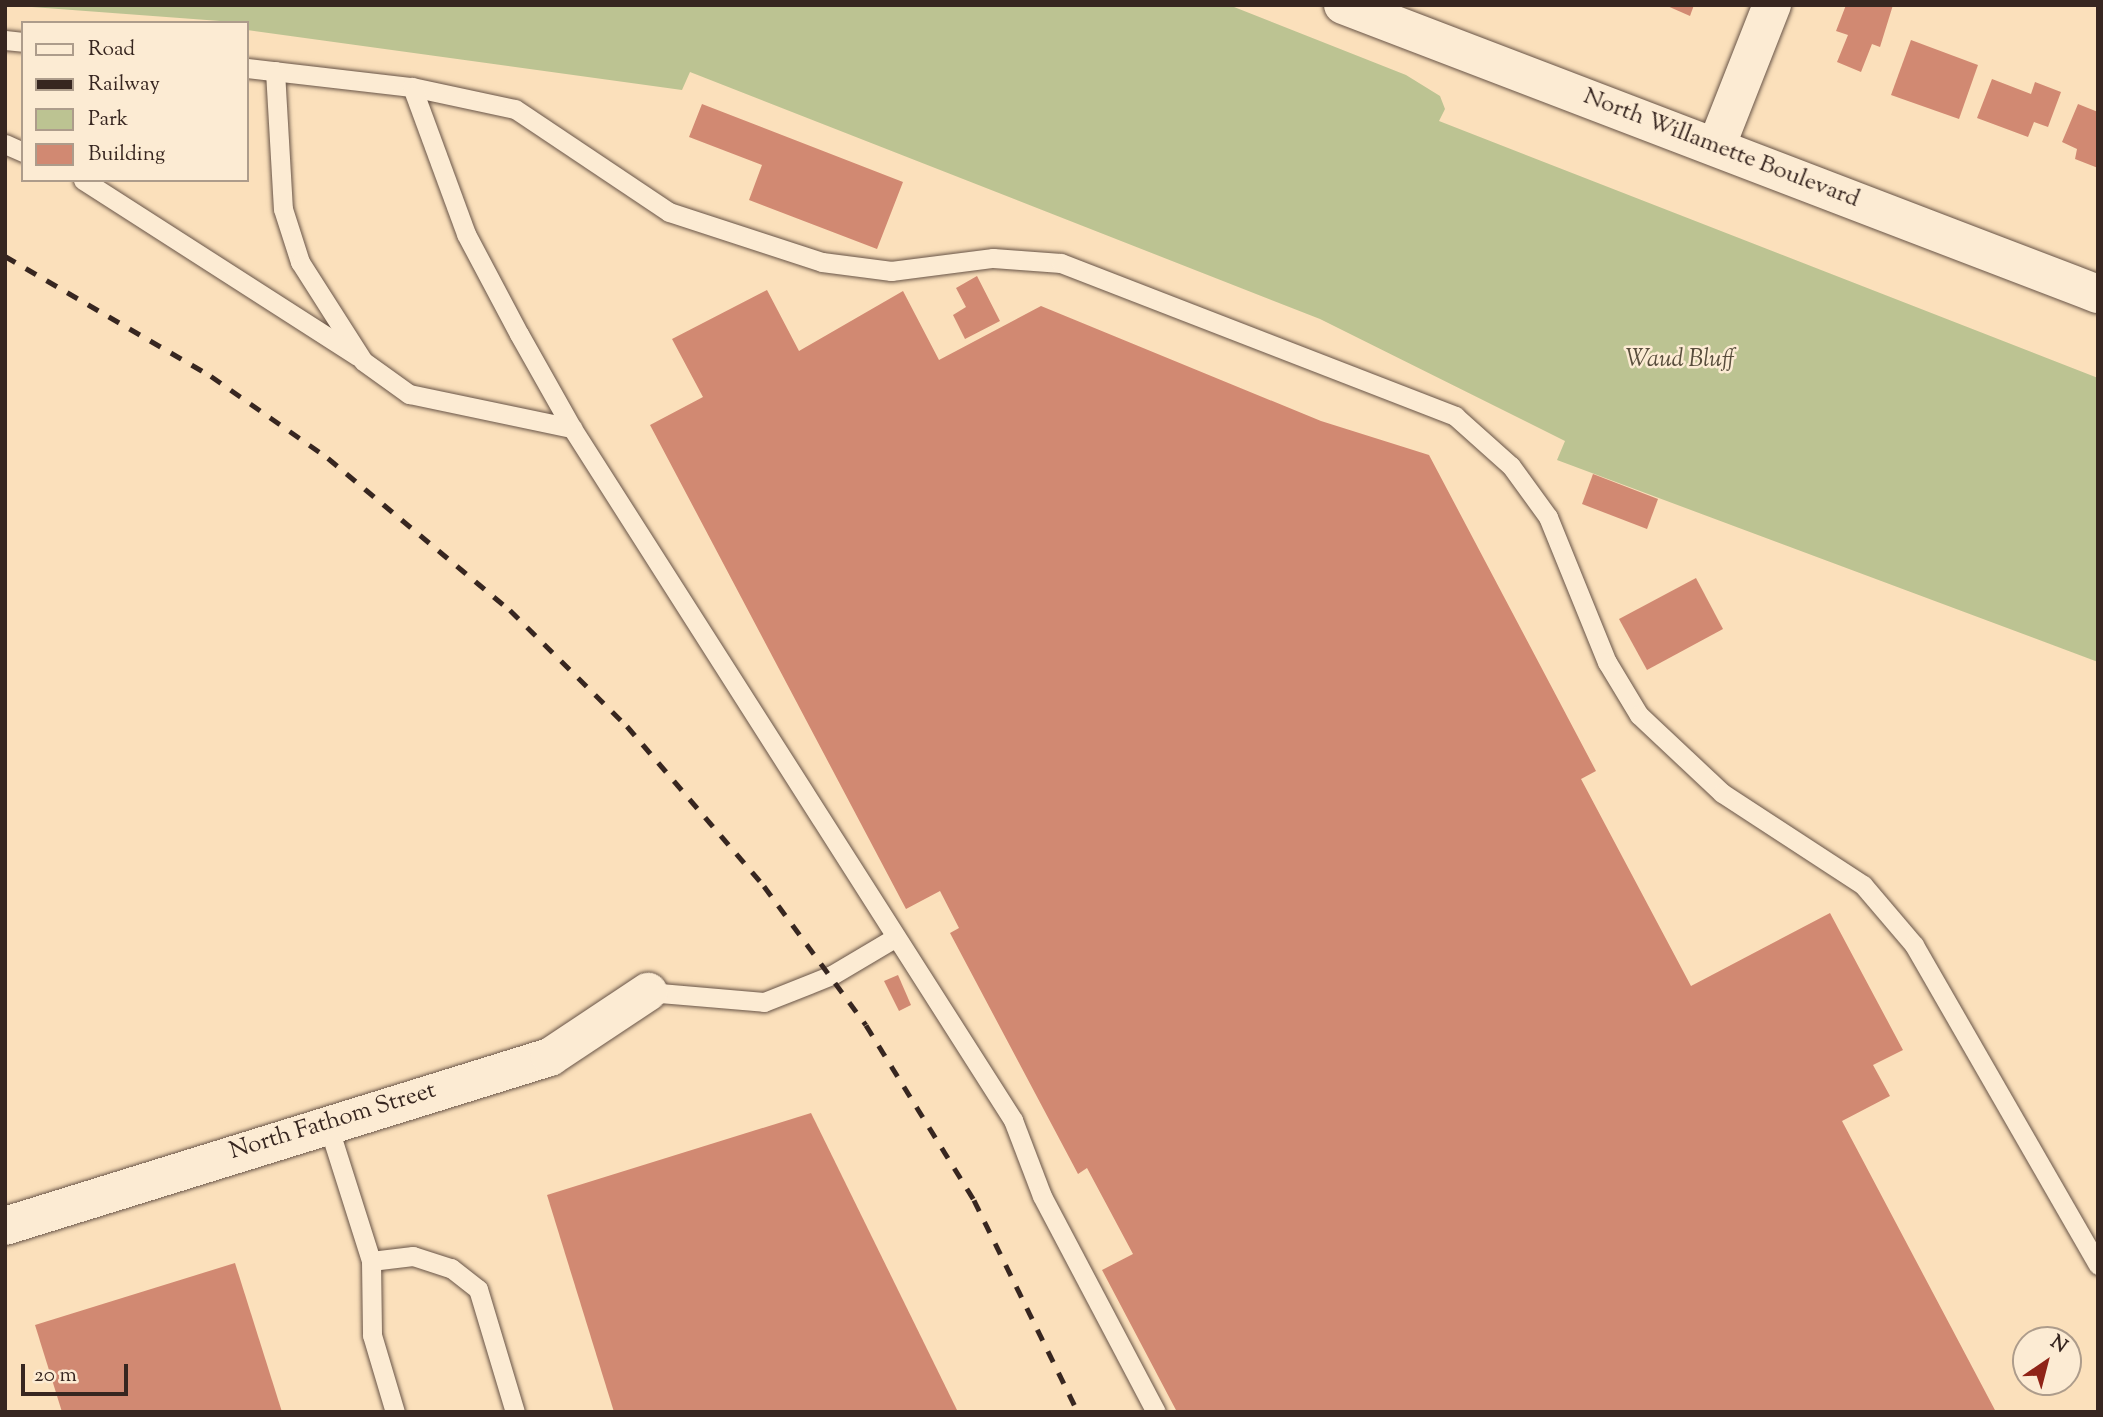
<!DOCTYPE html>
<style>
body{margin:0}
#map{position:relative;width:2103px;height:1417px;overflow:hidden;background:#fbe0bb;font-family:"Sorts Mill Goudy",serif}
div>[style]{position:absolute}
.green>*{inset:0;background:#bcc392}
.building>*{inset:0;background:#d18972}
.roads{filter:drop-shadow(0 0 2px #685447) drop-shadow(0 0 2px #685447)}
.service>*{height:19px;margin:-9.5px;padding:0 9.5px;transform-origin:9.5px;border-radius:9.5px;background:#fcebd3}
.minor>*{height:38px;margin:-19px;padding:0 19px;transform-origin:19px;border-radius:19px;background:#fcebd3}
.secondary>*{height:38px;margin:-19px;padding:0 19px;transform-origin:19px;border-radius:19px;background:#fcebd3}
.rail>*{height:5px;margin-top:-2.5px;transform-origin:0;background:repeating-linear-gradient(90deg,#372620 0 12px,transparent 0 24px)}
span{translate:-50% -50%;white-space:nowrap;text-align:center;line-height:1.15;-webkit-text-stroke:5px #fcebd3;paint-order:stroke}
.street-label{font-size:24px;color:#372620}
.park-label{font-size:24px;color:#584d3c;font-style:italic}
.frame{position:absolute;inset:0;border:7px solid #372620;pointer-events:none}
.legend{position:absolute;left:21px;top:21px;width:228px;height:161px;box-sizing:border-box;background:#fcebd3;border:2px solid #ad9c8b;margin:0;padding:9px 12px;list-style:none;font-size:21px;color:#372620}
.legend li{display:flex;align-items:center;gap:14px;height:35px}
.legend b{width:35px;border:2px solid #ad9c8b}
.north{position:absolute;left:2012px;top:1326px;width:70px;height:70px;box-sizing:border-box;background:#fcebd3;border:2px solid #ad9c8b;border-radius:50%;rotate:35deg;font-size:19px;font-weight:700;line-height:28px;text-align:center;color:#372620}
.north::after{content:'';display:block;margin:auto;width:24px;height:32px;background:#8f2418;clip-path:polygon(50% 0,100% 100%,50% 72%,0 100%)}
.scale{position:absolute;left:21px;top:1364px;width:107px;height:32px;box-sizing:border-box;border:4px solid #372620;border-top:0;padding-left:9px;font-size:21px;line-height:24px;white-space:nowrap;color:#372620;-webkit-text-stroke:5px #fcebd3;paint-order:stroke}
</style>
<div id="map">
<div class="green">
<i style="clip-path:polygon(5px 5px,1229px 5px,1406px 75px,1440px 96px,1445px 109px,1439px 121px,2098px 378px,2098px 662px,1557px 460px,1565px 441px,1320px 319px,690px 72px,682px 90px,247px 30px,247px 23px)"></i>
</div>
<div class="building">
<i style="clip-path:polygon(1665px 5px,1694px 5px,1690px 16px)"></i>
<i style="clip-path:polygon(1846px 5px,1893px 5px,1880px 47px,1872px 44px,1861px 72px,1837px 62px,1848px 35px,1836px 31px)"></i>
<i style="clip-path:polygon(1911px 40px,1978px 65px,1959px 119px,1891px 95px)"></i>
<i style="clip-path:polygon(1992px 79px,2031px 94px,2035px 82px,2061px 92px,2048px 127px,2034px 122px,2028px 137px,1977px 118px)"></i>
<i style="clip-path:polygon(702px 104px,903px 182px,877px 249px,749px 200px,762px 165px,689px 137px)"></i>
<i style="clip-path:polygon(2078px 104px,2098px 112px,2098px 168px,2075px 159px,2077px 149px,2062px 142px)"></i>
<i style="clip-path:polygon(977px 276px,1000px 321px,965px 339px,953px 315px,966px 307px,956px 288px)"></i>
<i style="clip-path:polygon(767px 290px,799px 351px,903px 291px,939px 360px,1041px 306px,1321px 421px,1429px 455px,1596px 771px,1581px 779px,1691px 986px,1830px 913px,1903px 1050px,1873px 1065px,1890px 1096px,1842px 1121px,1996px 1412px,1177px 1412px,1102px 1270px,1133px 1254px,1087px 1168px,1078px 1174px,950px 933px,959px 928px,940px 891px,906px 909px,650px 425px,703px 397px,672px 339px)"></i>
<i style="clip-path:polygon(1593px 474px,1658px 499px,1647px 529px,1582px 504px)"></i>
<i style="clip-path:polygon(1696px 578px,1723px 629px,1647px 670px,1619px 619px)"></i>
<i style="clip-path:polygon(898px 975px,911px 1005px,899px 1011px,884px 981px)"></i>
<i style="clip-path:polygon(811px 1113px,958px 1412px,614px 1412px,547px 1195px)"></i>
<i style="clip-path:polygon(235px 1263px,282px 1412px,62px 1412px,35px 1325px)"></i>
</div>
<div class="roads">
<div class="service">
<i style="left:5px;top:40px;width:18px;rotate:6deg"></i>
<i style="left:247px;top:68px;width:166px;rotate:6.6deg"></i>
<i style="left:412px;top:87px;width:105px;rotate:12.1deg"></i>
<i style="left:515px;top:109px;width:185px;rotate:33.8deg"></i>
<i style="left:669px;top:212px;width:161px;rotate:18.1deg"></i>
<i style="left:822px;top:262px;width:70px;rotate:7.4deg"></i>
<i style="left:891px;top:271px;width:103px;rotate:-7.3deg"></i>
<i style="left:993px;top:258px;width:68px;rotate:4.2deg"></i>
<i style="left:1061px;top:263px;width:423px;rotate:21.2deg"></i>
<i style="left:1455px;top:416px;width:75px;rotate:41.8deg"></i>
<i style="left:1511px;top:466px;width:63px;rotate:54deg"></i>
<i style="left:1548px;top:517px;width:157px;rotate:67.9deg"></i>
<i style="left:1607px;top:662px;width:62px;rotate:58.9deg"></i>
<i style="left:1639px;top:715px;width:114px;rotate:43.2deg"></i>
<i style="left:1722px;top:793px;width:168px;rotate:33.1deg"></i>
<i style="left:1863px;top:885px;width:79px;rotate:49.6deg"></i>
<i style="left:1914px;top:945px;width:369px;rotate:60.1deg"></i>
<i style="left:275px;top:71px;width:138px;rotate:86.7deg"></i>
<i style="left:283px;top:209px;width:56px;rotate:72.2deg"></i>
<i style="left:300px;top:262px;width:117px;rotate:57.5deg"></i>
<i style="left:363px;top:361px;width:57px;rotate:35.7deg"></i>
<i style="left:409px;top:394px;width:167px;rotate:11.8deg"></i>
<i style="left:412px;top:87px;width:157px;rotate:69.8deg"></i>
<i style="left:466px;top:234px;width:113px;rotate:62.1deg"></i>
<i style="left:519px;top:334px;width:108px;rotate:60.6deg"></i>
<i style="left:572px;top:428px;width:821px;rotate:57.49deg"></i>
<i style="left:1013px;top:1120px;width:81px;rotate:69.1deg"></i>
<i style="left:1042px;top:1196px;width:244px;rotate:62.2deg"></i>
<i style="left:5px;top:144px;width:20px;rotate:24deg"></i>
<i style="left:83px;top:180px;width:326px;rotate:32.7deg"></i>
<i style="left:648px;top:992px;width:116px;rotate:4.9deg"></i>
<i style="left:764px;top:1002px;width:73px;rotate:-21.7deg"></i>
<i style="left:832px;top:975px;width:74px;rotate:-30.7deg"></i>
<i style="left:327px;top:1122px;width:146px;rotate:72.4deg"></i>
<i style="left:371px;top:1261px;width:74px;rotate:89.2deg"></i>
<i style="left:372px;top:1335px;width:80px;rotate:73.4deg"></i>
<i style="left:371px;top:1261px;width:42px;rotate:-6.8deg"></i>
<i style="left:413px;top:1256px;width:40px;rotate:18deg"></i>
<i style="left:451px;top:1268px;width:34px;rotate:38deg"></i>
<i style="left:478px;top:1289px;width:128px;rotate:73.3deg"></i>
</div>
<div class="minor">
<i style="left:1716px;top:147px;width:153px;rotate:-68.5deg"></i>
<i style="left:5px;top:1226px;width:571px;rotate:-17.23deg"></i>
<i style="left:550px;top:1057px;width:118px;rotate:-33.6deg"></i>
</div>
<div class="secondary">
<i style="left:1343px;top:5px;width:808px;rotate:20.95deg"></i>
</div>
</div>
<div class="rail">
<i style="left:5px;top:256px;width:238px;rotate:30.2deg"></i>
<i style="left:211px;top:376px;width:143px;rotate:35deg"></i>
<i style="left:328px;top:458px;width:237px;rotate:39.9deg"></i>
<i style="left:510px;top:610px;width:165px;rotate:44.8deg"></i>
<i style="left:627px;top:726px;width:211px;rotate:49.4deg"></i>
<i style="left:764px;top:886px;width:172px;rotate:53.7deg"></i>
<i style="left:866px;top:1025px;width:206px;rotate:58.3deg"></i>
<i style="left:974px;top:1200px;width:236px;rotate:63.9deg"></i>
</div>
<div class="street-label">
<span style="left:1721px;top:149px;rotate:21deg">North Willamette Boulevard</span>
<span style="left:333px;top:1122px;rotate:-17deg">North Fathom Street</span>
</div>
<div class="park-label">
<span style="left:1680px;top:361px">Waud Bluff</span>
</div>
<div class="frame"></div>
<ul class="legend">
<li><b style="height:9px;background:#fcebd3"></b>Road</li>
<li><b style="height:9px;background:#372620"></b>Railway</li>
<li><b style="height:19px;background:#bcc392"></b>Park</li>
<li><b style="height:19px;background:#d18972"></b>Building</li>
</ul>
<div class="north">N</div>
<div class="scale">20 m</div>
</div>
